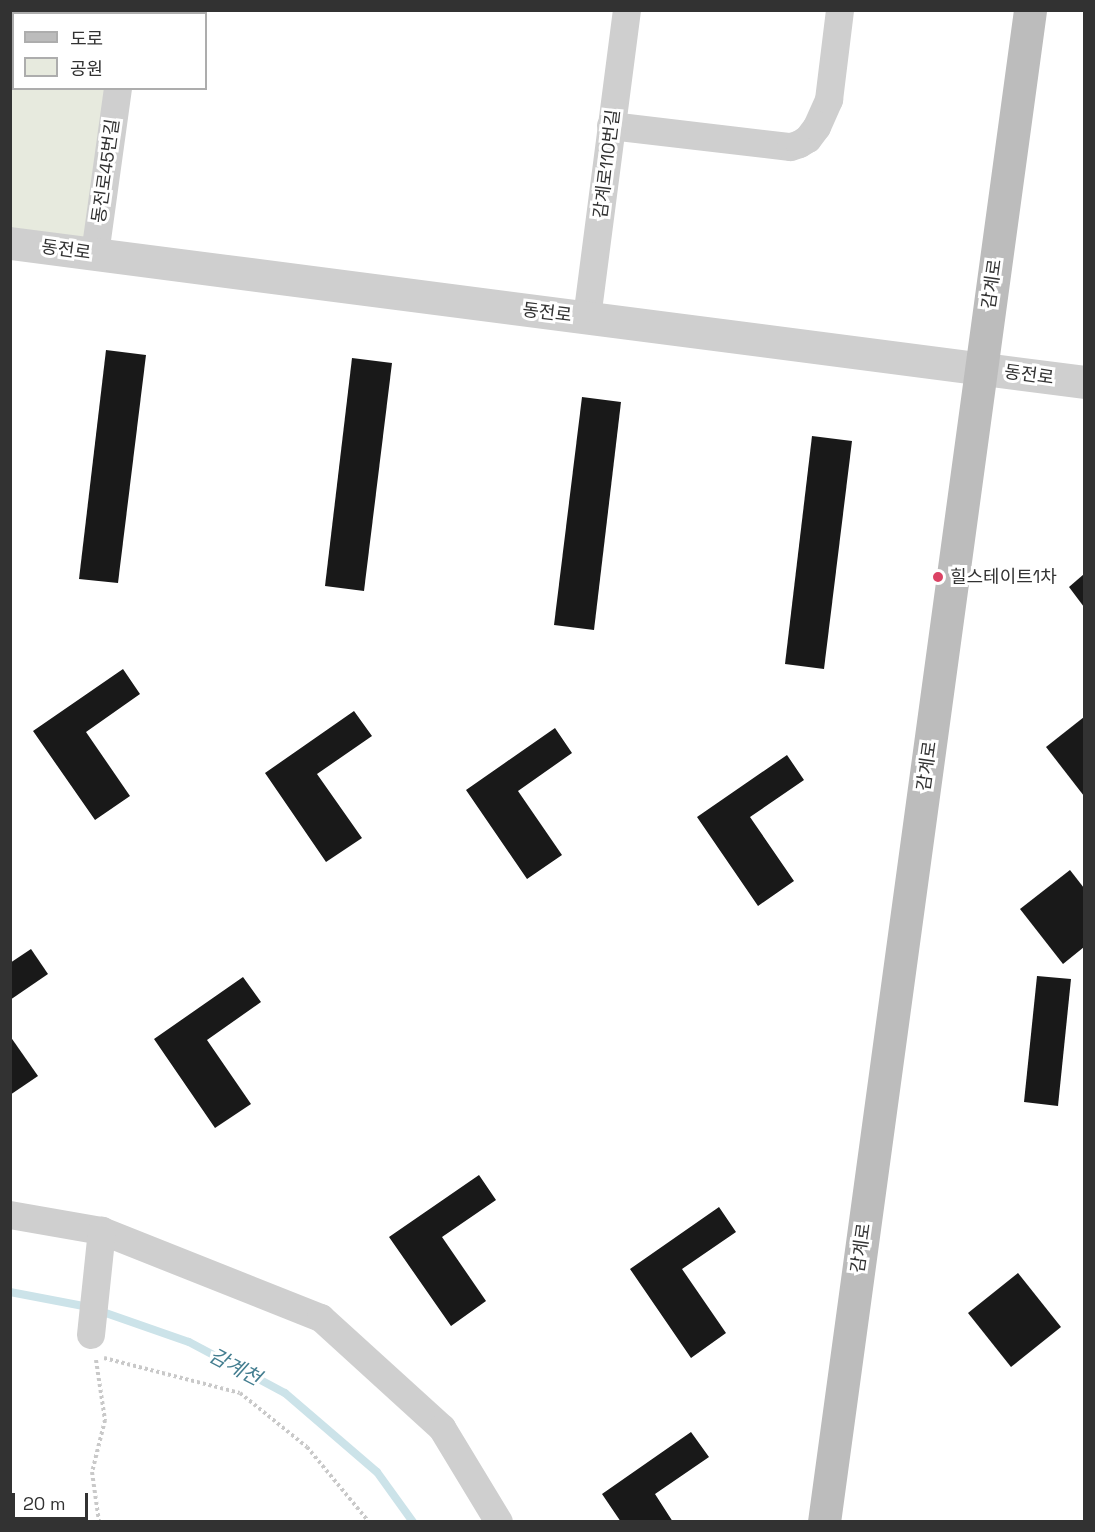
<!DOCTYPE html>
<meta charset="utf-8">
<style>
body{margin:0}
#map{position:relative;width:1095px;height:1532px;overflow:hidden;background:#fff;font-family:"Space Grotesk","Noto Sans KR",sans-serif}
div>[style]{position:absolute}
.green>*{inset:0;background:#e7eade}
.stream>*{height:8px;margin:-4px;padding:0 4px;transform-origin:4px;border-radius:4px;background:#cce3e9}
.building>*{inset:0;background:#191919}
.path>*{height:4px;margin-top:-2px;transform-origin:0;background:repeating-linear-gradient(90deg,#c9c9c9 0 3px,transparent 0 6px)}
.minor>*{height:28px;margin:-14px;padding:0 14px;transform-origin:14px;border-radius:14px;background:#cfcfcf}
.tertiary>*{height:33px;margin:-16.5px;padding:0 16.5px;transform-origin:16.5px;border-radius:16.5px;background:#cfcfcf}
.secondary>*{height:33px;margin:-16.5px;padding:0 16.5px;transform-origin:16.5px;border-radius:16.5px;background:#bcbcbc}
.dots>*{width:16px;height:16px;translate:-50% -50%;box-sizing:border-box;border:3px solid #fff;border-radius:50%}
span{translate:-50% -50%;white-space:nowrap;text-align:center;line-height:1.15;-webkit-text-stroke:6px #fff;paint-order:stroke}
.street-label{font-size:18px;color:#323232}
.poi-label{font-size:18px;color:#323232}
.left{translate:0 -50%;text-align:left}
.water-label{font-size:20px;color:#447e90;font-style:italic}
.frame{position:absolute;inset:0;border:12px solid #323232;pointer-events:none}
.legend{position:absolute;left:12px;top:12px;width:195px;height:78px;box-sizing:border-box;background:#fff;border:2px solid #adadad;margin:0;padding:8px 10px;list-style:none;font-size:18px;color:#323232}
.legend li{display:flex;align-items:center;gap:12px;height:30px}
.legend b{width:30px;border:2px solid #adadad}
.scale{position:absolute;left:12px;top:1493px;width:76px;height:27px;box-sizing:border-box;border:3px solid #323232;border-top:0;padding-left:8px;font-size:18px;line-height:21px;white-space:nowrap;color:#323232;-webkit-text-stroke:4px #fff;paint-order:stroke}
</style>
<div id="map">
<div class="green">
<i style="clip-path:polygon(79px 10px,96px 13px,14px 14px,14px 88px,110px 89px,89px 240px,11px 228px,10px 11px)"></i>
</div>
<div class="stream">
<i style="left:10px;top:1292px;width:80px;rotate:10.8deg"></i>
<i style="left:100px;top:1311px;width:94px;rotate:19.2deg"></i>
<i style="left:189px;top:1342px;width:109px;rotate:28deg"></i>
<i style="left:285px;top:1393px;width:121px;rotate:40.7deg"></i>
<i style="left:377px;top:1472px;width:62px;rotate:54.2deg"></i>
</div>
<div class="building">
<i style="clip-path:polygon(106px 350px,146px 355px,118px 583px,79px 579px)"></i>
<i style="clip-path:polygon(352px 358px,392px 363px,364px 591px,325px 586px)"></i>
<i style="clip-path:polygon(582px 397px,621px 402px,594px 630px,554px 625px)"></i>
<i style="clip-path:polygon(812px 436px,852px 441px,824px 669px,785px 664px)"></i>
<i style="clip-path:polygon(1084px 574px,1084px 607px,1069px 587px)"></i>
<i style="clip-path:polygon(123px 669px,140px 694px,86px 732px,130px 796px,95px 820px,33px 731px)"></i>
<i style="clip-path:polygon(354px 711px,372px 736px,317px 774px,362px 838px,326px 862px,265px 773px)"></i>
<i style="clip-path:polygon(1084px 717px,1084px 796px,1046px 747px)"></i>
<i style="clip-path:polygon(555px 728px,572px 753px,518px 791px,562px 855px,527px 879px,466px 790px)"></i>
<i style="clip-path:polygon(787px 755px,804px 780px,750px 817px,794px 881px,758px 906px,697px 817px)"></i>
<i style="clip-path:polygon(1070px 870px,1084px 888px,1084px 947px,1063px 964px,1020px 909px)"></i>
<i style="clip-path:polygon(31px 949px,48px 974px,10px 1000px,10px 963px)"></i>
<i style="clip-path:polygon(1037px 976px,1071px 979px,1058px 1106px,1024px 1102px)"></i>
<i style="clip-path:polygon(243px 977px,261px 1002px,207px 1040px,251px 1104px,215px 1128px,154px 1039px)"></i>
<i style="clip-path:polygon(10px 1036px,38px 1076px,10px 1095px)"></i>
<i style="clip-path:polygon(479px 1175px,496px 1200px,442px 1237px,486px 1301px,451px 1326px,389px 1237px)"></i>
<i style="clip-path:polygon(719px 1207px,736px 1232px,682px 1269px,726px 1333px,691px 1358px,630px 1269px)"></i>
<i style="clip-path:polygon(1018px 1273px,1061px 1327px,1011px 1367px,968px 1313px)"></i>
<i style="clip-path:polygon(691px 1432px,709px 1457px,655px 1494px,673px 1522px,621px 1522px,602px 1494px)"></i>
</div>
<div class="path">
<i style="left:104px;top:1358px;width:140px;rotate:14.4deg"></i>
<i style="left:240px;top:1393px;width:86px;rotate:38.9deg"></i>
<i style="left:307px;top:1447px;width:97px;rotate:50.4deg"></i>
<i style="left:96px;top:1360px;width:61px;rotate:81.5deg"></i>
<i style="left:105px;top:1420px;width:54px;rotate:104deg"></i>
<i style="left:92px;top:1472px;width:50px;rotate:82deg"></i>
</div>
<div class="minor">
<i style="left:128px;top:14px;width:4px;rotate:-76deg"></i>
<i style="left:611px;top:126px;width:181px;rotate:6.7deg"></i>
<i style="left:791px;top:147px;width:9px;rotate:-18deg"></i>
<i style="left:800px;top:144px;width:9px;rotate:-32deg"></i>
<i style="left:808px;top:139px;width:15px;rotate:-53deg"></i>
<i style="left:817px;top:127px;width:30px;rotate:-66deg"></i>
<i style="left:829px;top:100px;width:91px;rotate:-83deg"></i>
<i style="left:95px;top:254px;width:168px;rotate:-82.1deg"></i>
<i style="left:587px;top:318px;width:311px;rotate:-82.6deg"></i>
<i style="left:10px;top:1215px;width:93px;rotate:9.9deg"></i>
<i style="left:102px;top:1231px;width:236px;rotate:21.7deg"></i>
<i style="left:321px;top:1318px;width:164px;rotate:42.3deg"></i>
<i style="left:442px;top:1428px;width:110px;rotate:58.8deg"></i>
<i style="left:91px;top:1335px;width:105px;rotate:-84deg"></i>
</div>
<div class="tertiary">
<i style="left:10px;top:243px;width:1083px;rotate:7.37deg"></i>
</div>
<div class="secondary">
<i style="left:824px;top:1522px;width:1526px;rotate:-82.24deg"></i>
</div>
<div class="dots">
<i style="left:938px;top:577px;background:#db4264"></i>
</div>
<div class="street-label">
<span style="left:607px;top:164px;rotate:-83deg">감계로110번길</span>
<span style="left:106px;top:171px;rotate:-82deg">동전로45번길</span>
<span style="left:66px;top:250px;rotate:8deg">동전로</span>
<span style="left:992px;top:284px;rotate:-82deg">감계로</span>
<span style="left:547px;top:313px;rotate:7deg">동전로</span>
<span style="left:1029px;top:375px;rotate:8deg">동전로</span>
<span style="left:927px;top:766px;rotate:-82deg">감계로</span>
<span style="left:861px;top:1248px;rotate:-82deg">감계로</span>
</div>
<div class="poi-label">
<span class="left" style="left:950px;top:577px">힐스테이트1차</span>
</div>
<div class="water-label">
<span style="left:235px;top:1367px;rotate:28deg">감계천</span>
</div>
<div class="frame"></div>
<ul class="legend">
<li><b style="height:8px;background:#bcbcbc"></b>도로</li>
<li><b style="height:16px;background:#e7eade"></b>공원</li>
</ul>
<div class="scale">20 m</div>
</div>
